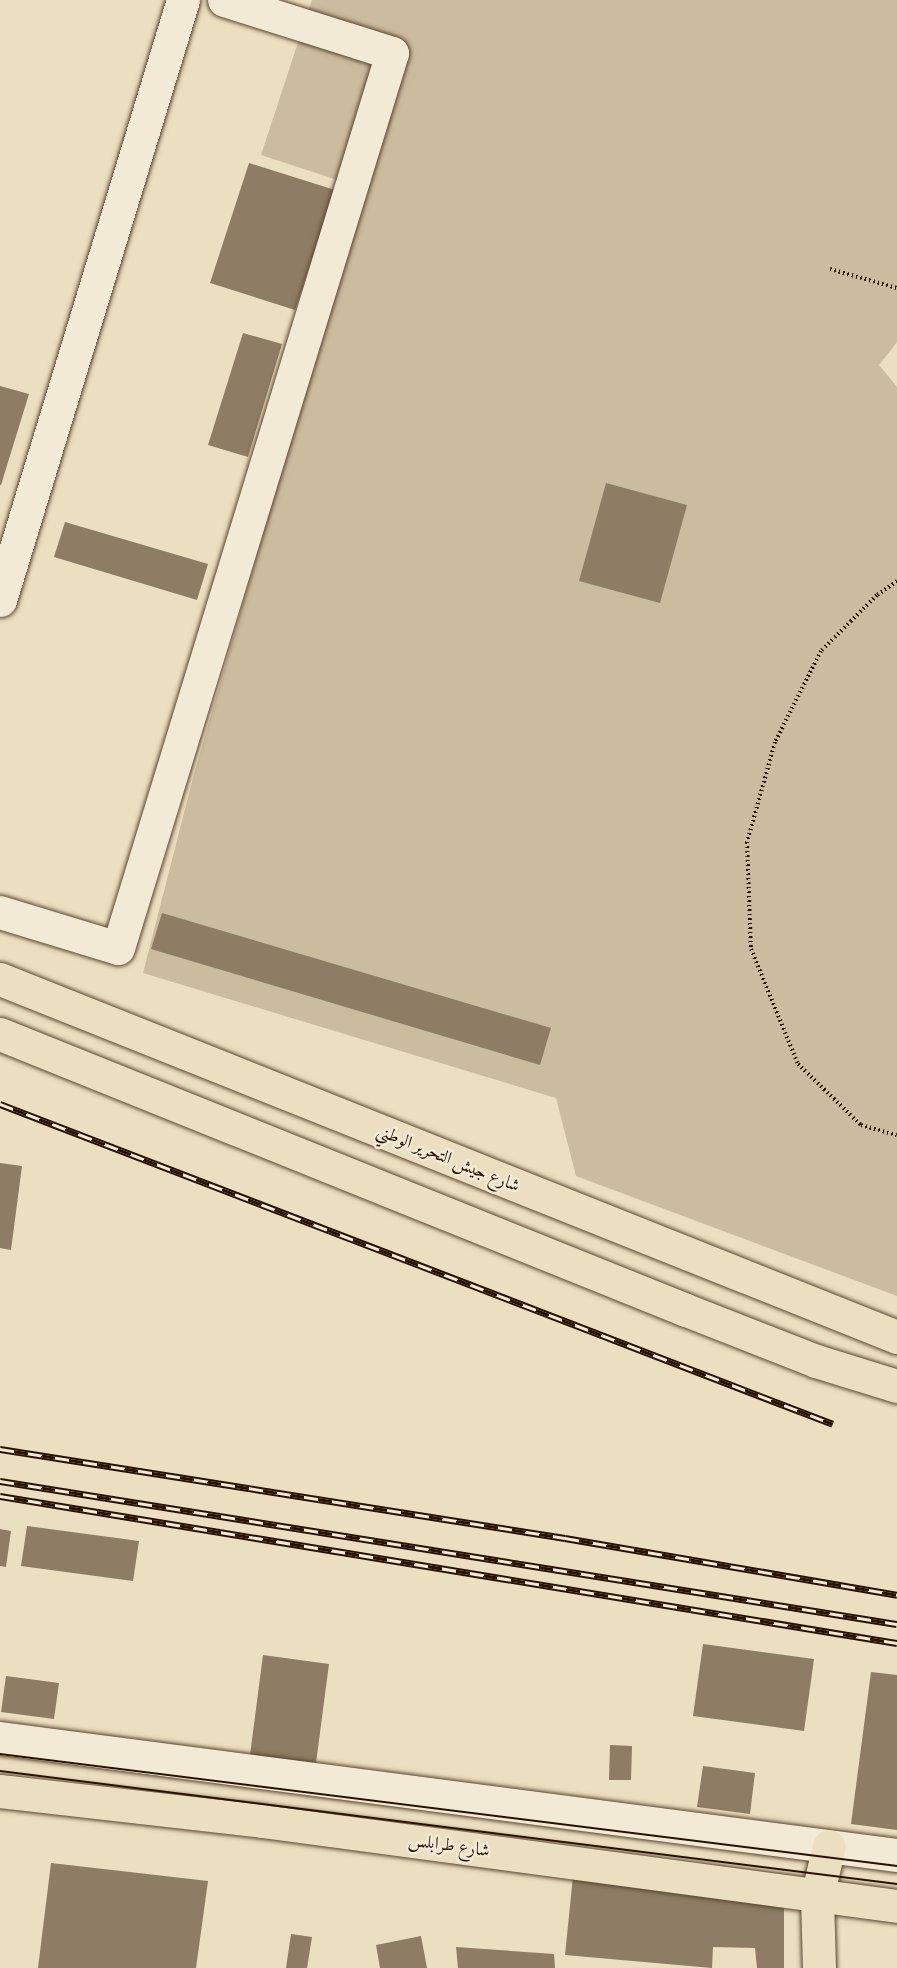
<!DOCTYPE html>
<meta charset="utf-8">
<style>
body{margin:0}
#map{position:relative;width:897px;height:1968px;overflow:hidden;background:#ecdec0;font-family:"IM FELL French Canon",Amiri,serif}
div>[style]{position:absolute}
.green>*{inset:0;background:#cbbb9f}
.building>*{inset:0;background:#8e7c64}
.path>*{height:4px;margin-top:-2px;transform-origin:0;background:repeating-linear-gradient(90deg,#281200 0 1.5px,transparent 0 4.5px)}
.roads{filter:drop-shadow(0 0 2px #594530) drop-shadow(0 0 2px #594530)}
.minor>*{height:33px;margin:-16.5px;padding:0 16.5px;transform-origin:16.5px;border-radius:16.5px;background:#f3ead6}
.major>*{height:33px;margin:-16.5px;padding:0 16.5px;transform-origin:16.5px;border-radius:16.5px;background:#ecdec0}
.highway>*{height:33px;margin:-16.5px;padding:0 16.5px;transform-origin:16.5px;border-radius:16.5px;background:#ecdec0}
.tram>*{height:1.5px;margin:-0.75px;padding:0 0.75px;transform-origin:0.75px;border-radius:0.75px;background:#281200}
.rail>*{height:7px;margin-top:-3.5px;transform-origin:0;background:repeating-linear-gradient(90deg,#f3ead6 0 14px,#281200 0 28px);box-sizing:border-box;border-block:2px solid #281200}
span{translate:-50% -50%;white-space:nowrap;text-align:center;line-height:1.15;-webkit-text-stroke:5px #f3ead6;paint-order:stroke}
.street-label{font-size:18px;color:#281200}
</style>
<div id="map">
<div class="green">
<i style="clip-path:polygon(312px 0,897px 0,897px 342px,879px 365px,897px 387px,897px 1296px,576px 1176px,556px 1098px,143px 973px,193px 778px,362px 188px,261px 155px)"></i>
</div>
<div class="building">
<i style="clip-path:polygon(249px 163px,335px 190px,295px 310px,210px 283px)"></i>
<i style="clip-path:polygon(243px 333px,282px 344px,248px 457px,208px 445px)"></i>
<i style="clip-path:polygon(0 386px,29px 394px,1px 485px,0 485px)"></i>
<i style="clip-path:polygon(606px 483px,687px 505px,660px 603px,579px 581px)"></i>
<i style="clip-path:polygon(65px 522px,208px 564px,197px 600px,54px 557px)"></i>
<i style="clip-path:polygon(162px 913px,551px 1028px,540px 1065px,151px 949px)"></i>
<i style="clip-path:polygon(0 1163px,22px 1166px,11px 1250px,0 1248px)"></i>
<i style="clip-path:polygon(27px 1526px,139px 1541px,133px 1581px,21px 1566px)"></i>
<i style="clip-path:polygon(0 1529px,11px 1531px,6px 1567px,0 1566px)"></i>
<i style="clip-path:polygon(703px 1644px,814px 1659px,804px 1731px,693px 1716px)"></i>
<i style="clip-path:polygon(263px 1655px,329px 1664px,316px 1763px,250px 1755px)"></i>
<i style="clip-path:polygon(871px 1672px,897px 1675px,897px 1830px,851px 1824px)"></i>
<i style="clip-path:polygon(6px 1676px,59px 1683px,54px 1719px,1px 1712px)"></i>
<i style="clip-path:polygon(610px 1745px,632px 1746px,631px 1780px,609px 1780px)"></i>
<i style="clip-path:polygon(703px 1766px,755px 1773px,750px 1814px,697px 1807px)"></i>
<i style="clip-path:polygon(51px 1863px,208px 1881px,196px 1968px,38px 1968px)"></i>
<i style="clip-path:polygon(573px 1876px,784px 1905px,784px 1968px,757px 1968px,755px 1948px,713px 1947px,712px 1968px,565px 1955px)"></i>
<i style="clip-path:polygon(291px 1934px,312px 1937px,307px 1968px,286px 1968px)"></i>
<i style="clip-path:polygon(421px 1936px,427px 1968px,380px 1968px,376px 1945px)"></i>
<i style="clip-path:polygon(456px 1947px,554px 1954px,555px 1968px,458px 1968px)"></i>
</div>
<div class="path">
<i style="left:830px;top:269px;width:70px;rotate:15.8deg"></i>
<i style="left:897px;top:581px;width:24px;rotate:145deg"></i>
<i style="left:877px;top:595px;width:79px;rotate:135deg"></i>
<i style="left:821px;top:651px;width:102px;rotate:116.8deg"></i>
<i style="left:775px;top:742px;width:104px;rotate:105.6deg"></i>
<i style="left:747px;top:842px;width:107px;rotate:87.9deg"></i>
<i style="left:751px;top:949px;width:124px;rotate:67.8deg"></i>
<i style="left:798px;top:1064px;width:88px;rotate:44.1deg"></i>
<i style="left:861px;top:1125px;width:37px;rotate:16deg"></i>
</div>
<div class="roads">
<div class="minor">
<i style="left:0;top:600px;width:627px;rotate:-73.04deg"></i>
<i style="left:0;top:912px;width:123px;rotate:17deg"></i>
<i style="left:118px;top:948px;width:936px;rotate:-72.98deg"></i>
<i style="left:392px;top:53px;width:176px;rotate:-162.5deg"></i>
<i style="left:0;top:1738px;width:905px;rotate:7.43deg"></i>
</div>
<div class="major">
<i style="left:0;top:1791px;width:264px;rotate:6.5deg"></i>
<i style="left:262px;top:1821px;width:641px;rotate:7.62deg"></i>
<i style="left:819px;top:1968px;width:72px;rotate:-91.6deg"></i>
<i style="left:817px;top:1896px;width:51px;rotate:-76.5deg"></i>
</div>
<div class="highway">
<i style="left:0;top:979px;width:966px;rotate:21.76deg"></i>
<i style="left:0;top:1034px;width:739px;rotate:21.92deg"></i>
<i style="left:686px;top:1310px;width:140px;rotate:21.4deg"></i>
<i style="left:816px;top:1361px;width:85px;rotate:17.2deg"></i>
</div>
</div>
<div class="tram">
<i style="left:0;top:1754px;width:904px;rotate:7.12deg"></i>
<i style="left:0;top:1771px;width:904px;rotate:7.18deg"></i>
</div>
<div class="rail">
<i style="left:0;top:1104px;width:892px;rotate:21.01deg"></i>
<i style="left:0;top:1449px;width:572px;rotate:8.95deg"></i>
<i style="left:565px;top:1538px;width:337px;rotate:9.7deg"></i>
<i style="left:0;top:1481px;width:908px;rotate:9.06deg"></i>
<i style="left:0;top:1496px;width:909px;rotate:9.31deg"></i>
</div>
<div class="street-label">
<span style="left:448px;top:1159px;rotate:22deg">شارع جيش التحرير الوطني</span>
<span style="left:449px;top:1846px;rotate:8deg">شارع طرابلس</span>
</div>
</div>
